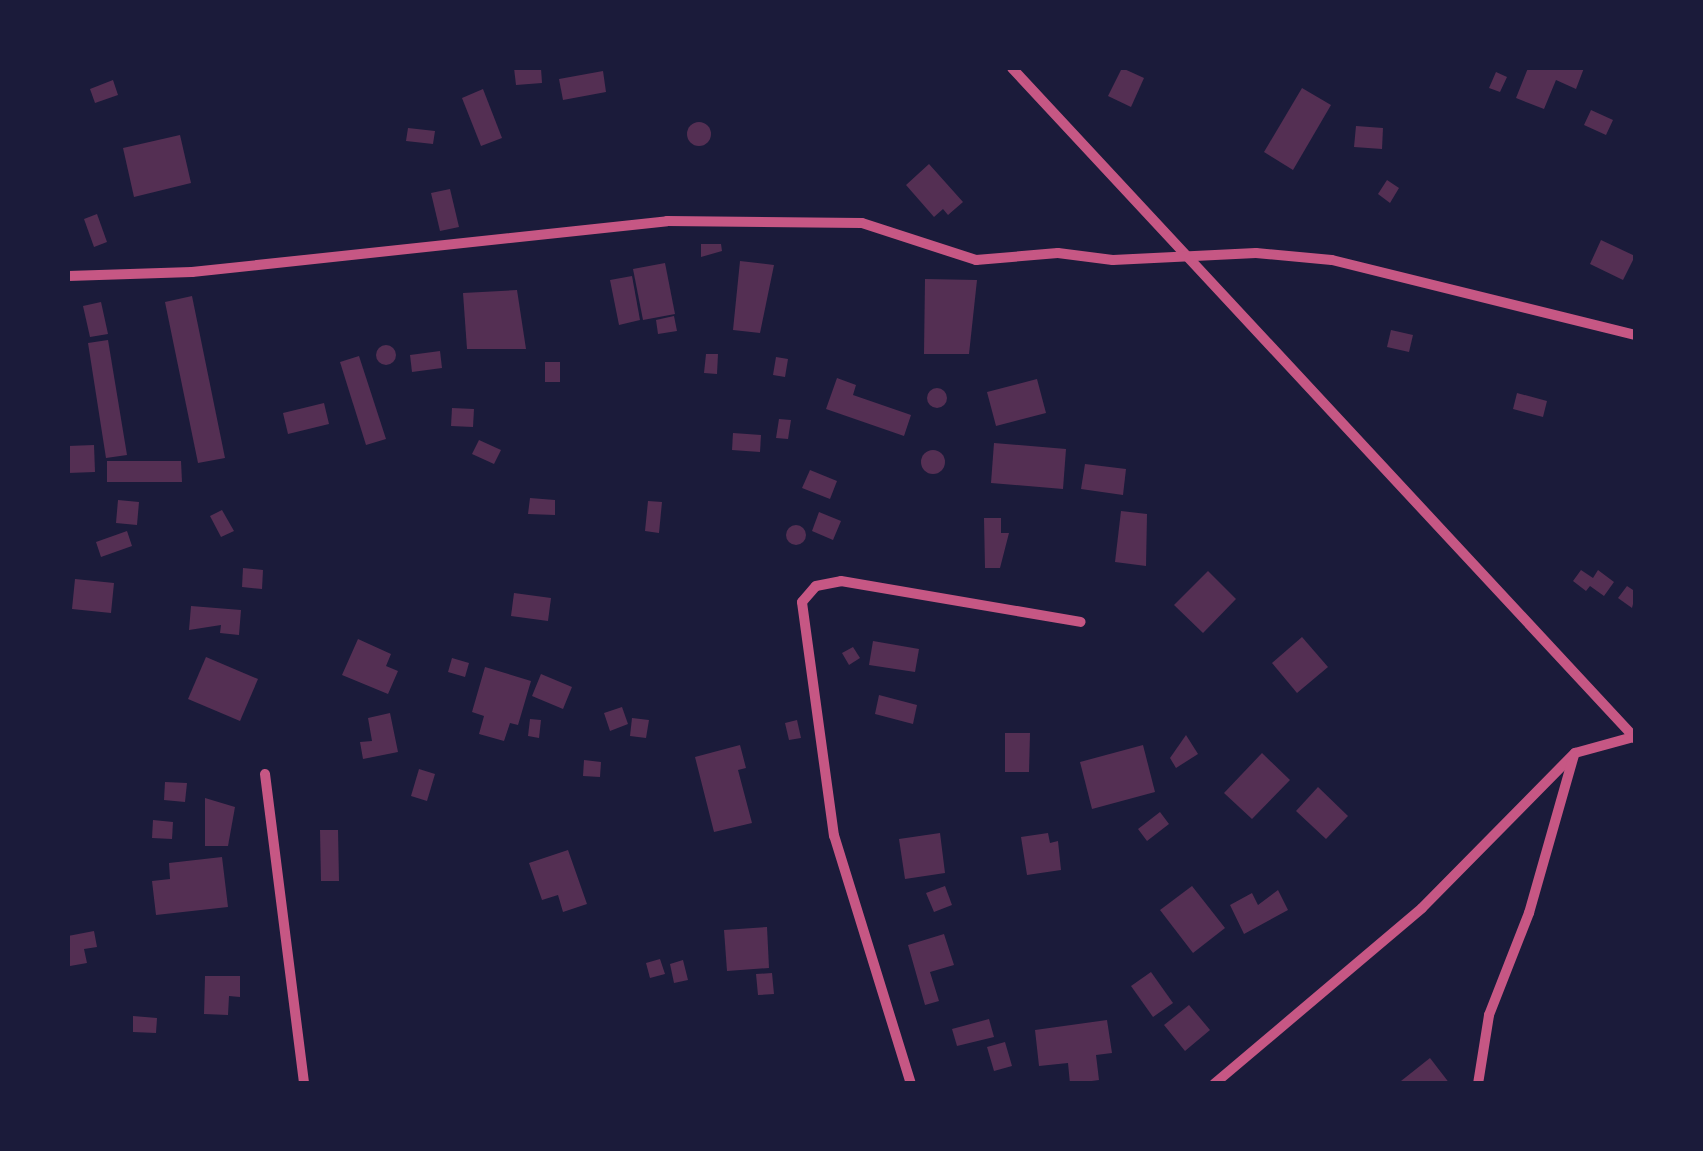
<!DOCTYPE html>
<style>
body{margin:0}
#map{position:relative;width:1703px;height:1151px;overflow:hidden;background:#1b1b3a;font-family:Raleway,sans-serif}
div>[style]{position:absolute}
.building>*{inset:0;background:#542f53}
.round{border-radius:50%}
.minor>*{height:10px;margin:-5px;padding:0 5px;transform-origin:5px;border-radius:5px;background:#c65784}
span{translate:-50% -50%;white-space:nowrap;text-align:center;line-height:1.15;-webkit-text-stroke:10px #1b1b3a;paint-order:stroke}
.frame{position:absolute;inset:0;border:70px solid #1b1b3a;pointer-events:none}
</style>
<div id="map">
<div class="building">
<i style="clip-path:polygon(514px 68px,541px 68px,542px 83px,516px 85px)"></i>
<i style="clip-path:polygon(1122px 68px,1144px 78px,1131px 107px,1108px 96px)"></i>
<i style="clip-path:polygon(1528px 68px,1584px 68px,1576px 89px,1556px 80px,1544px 109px,1516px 98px)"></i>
<i style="clip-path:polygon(603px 71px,606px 92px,563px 100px,559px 79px)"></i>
<i style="clip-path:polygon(1496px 72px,1507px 77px,1500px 92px,1489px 88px)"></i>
<i style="clip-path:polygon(113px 80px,118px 95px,95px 103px,90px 89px)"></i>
<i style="clip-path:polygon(1302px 88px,1331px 105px,1293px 170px,1264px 152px)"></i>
<i style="clip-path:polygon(483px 89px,502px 138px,481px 146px,462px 98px)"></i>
<i style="clip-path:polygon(1591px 110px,1613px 120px,1606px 135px,1584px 125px)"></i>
<i class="round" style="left:687px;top:122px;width:24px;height:24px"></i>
<i style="clip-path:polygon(1356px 126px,1383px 128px,1382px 149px,1354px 147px)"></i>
<i style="clip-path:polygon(408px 128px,435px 131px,433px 144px,406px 141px)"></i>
<i style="clip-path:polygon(180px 135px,191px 183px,134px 197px,123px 148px)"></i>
<i style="clip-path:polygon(929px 164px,963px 202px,948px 215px,943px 209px,934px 217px,906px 185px)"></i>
<i style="clip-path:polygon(1387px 180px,1399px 188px,1390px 203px,1378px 194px)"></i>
<i style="clip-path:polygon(450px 189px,459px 227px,440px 231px,431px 193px)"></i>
<i style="clip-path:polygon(97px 214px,107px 242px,94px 247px,84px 219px)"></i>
<i style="clip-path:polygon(1601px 240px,1635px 256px,1623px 280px,1590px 264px)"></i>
<i style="clip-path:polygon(701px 244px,721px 244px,722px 251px,701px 257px)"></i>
<i style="clip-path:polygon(740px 261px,774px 265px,760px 333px,733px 330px)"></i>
<i style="clip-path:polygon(665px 263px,675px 314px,643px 320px,633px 269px)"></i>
<i style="clip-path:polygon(632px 276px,640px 320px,619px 325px,610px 280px)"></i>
<i style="clip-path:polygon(925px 279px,977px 280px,969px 354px,924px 354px)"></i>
<i style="clip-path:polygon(517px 290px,526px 349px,467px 349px,463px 293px)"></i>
<i style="clip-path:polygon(192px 296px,225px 458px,198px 463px,165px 302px)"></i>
<i style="clip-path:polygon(101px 302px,108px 334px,90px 337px,83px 306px)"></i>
<i style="clip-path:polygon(674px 316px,677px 331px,658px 334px,656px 320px)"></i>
<i style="clip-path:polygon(1391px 330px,1413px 335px,1409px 352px,1387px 347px)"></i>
<i style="clip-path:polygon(108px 340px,127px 455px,106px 458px,88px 343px)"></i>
<i class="round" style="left:376px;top:345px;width:20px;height:20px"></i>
<i style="clip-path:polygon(440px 351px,442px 368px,412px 372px,410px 355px)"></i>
<i style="clip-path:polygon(706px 354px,718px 354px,717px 374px,704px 373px)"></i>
<i style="clip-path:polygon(359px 356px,386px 439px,366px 445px,340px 362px)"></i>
<i style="clip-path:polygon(776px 357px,788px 359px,785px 377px,773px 375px)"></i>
<i style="clip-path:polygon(545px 362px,560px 362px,560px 382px,545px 382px)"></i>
<i style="clip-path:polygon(837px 378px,856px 385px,853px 395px,911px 415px,904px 436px,826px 409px)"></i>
<i style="clip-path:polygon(1037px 379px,1046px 413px,996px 426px,987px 392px)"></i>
<i class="round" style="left:927px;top:388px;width:20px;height:20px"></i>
<i style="clip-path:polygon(1517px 393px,1547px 401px,1543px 417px,1513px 409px)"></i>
<i style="clip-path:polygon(324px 403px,329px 424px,288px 434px,283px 413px)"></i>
<i style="clip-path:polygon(452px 408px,474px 409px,473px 427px,451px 426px)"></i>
<i style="clip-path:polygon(779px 419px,791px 420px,788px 439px,776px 438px)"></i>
<i style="clip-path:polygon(733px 433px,761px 435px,760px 452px,732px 450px)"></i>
<i style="clip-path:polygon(479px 440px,501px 450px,494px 464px,472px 454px)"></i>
<i style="clip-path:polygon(994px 443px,1066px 449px,1063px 489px,991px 483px)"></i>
<i style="clip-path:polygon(94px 445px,95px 472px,68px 473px,68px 446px)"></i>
<i class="round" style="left:921px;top:450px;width:24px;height:24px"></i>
<i style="clip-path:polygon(107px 461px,181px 461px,182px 482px,107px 482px)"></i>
<i style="clip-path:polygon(1085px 464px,1126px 469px,1123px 495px,1081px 489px)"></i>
<i style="clip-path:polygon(810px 470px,837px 481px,830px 499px,802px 488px)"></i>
<i style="clip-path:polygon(530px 498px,555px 500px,555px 515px,528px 514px)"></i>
<i style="clip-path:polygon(118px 500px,139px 502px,137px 525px,116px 523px)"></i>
<i style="clip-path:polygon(648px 501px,662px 502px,659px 533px,645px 531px)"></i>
<i style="clip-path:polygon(222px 510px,234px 531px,221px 537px,210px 516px)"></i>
<i style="clip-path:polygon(1121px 511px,1147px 514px,1146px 566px,1115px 562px)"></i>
<i style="clip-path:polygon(819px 512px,841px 521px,833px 540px,812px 531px)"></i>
<i style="clip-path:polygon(984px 518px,1001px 518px,1001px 533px,1009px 533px,1000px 568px,985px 568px)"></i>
<i class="round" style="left:786px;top:525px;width:20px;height:20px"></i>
<i style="clip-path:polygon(127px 531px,132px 546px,101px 557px,96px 542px)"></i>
<i style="clip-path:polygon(243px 568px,263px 570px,262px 589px,242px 587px)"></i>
<i style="clip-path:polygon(1581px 570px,1593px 578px,1598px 570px,1614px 582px,1604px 596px,1590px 586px,1586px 591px,1573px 581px)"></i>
<i style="clip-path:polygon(1208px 571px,1236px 599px,1203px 633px,1174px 605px)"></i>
<i style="clip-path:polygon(75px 579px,114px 583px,111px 613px,72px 609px)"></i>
<i style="clip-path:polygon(1627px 586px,1636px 592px,1632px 608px,1618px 598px)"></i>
<i style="clip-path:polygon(514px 593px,551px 598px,548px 621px,511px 616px)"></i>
<i style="clip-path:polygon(191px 606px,241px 610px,239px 635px,220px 633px,221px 625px,189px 630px)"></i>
<i style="clip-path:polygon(1302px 637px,1328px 667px,1297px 693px,1272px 663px)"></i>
<i style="clip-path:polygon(358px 639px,391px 654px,386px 666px,398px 671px,388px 694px,342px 675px)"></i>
<i style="clip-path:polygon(873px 641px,919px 649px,915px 672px,869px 665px)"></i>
<i style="clip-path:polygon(853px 647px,860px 658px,849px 665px,842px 653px)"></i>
<i style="clip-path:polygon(206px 657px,258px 679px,240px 721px,188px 699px)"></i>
<i style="clip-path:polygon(452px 658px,469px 663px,465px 677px,448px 672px)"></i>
<i style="clip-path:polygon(485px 667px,531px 681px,518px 725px,510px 723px,504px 741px,479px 734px,484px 716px,472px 712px)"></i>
<i style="clip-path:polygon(541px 674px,572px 687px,563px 709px,532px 696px)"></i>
<i style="clip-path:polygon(879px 695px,917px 705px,913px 724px,875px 714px)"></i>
<i style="clip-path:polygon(622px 707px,628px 724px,610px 731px,604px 713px)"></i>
<i style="clip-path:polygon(390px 713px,398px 752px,363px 759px,360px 742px,372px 741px,368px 718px)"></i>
<i style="clip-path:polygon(632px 718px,649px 720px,646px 738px,630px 736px)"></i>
<i style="clip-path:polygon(530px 719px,541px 720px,539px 738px,528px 736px)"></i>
<i style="clip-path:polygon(797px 720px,801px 738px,789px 740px,785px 723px)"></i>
<i style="clip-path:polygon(1005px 733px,1030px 733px,1029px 772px,1005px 772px)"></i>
<i style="clip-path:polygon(1186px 735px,1198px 754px,1176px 768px,1170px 758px)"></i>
<i style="clip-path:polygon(740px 745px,746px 768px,738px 770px,752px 823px,714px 832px,695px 757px)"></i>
<i style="clip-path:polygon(1143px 745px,1155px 792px,1092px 809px,1080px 762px)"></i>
<i style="clip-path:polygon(1262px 753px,1290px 780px,1252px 819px,1224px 793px)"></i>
<i style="clip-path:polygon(584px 760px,601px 762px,600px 777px,583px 776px)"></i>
<i style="clip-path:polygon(419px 769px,435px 774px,427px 801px,411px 796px)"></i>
<i style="clip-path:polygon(165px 782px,187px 783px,185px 802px,164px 800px)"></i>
<i style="clip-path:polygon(1318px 787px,1348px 816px,1326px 839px,1296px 811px)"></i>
<i style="clip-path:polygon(205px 798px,235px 807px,228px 846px,205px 846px)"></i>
<i style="clip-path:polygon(1160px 812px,1169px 824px,1147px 841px,1138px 829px)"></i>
<i style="clip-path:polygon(153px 820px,173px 822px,172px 839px,152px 838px)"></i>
<i style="clip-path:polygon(320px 830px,338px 830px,339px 881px,321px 881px)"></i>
<i style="clip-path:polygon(940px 833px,945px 873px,905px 879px,899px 839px)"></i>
<i style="clip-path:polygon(1048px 833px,1050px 843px,1058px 841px,1061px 870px,1027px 875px,1021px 837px)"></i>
<i style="clip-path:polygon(568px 850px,587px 904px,563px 912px,558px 895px,542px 900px,529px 863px)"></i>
<i style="clip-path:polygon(222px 857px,228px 907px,156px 915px,152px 881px,170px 879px,169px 863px)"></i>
<i style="clip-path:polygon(945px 886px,952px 905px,934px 912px,926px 893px)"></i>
<i style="clip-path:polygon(1192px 886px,1225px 928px,1193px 953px,1160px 910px)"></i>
<i style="clip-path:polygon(1278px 890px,1288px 910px,1244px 934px,1230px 905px,1252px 893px,1258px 905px)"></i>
<i style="clip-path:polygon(767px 927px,769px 968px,727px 971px,724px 930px)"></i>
<i style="clip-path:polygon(94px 931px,97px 947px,84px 949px,87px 963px,70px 966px,68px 936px)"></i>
<i style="clip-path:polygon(944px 934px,954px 965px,930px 972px,939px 1001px,925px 1005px,908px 945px)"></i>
<i style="clip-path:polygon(660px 959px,665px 974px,650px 978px,646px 963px)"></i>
<i style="clip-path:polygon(683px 960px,688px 980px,674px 983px,670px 964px)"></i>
<i style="clip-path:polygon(1151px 972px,1173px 1003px,1153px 1017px,1131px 986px)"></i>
<i style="clip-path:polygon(772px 973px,774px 994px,758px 995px,756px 974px)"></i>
<i style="clip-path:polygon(205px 976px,240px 976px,240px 997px,229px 996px,228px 1015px,204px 1014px)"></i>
<i style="clip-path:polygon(1189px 1005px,1210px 1030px,1185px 1051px,1164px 1025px)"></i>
<i style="clip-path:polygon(133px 1016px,157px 1018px,156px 1033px,133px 1032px)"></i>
<i style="clip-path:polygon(989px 1019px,994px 1037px,957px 1046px,952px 1029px)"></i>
<i style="clip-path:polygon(1107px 1020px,1112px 1053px,1096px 1055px,1099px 1080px,1070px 1084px,1068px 1063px,1039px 1066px,1035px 1030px)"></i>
<i style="clip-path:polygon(1005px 1042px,1012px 1066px,994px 1071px,987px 1047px)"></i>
<i style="clip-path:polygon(1430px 1058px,1450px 1084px,1403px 1084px,1401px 1081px)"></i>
</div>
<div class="minor">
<i style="left:1012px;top:68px;width:916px;rotate:47.08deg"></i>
<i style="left:68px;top:276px;width:124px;rotate:-1.8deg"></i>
<i style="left:192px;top:272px;width:478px;rotate:-6.1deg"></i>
<i style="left:667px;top:221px;width:195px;rotate:0.6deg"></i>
<i style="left:862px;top:223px;width:120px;rotate:18deg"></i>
<i style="left:976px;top:260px;width:82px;rotate:-4.9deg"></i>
<i style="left:1058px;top:253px;width:55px;rotate:7.3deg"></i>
<i style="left:1113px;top:260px;width:143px;rotate:-2.8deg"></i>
<i style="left:1256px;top:253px;width:76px;rotate:5.3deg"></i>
<i style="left:1332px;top:260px;width:313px;rotate:13.9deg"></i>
<i style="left:265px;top:774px;width:312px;rotate:82.8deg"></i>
<i style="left:911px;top:1084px;width:260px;rotate:-107.2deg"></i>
<i style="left:834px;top:836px;width:236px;rotate:-97.8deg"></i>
<i style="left:802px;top:602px;width:21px;rotate:-49deg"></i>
<i style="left:816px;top:586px;width:25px;rotate:-11deg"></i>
<i style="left:841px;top:581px;width:243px;rotate:9.7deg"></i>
<i style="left:1214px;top:1084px;width:272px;rotate:-40.2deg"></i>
<i style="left:1422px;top:908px;width:218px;rotate:-45.4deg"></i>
<i style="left:1575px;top:753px;width:60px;rotate:-15.4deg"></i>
<i style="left:1478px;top:1084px;width:70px;rotate:-80.9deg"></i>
<i style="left:1489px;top:1015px;width:110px;rotate:-68.6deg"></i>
<i style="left:1529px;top:913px;width:164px;rotate:-74.1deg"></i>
</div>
<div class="frame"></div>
</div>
